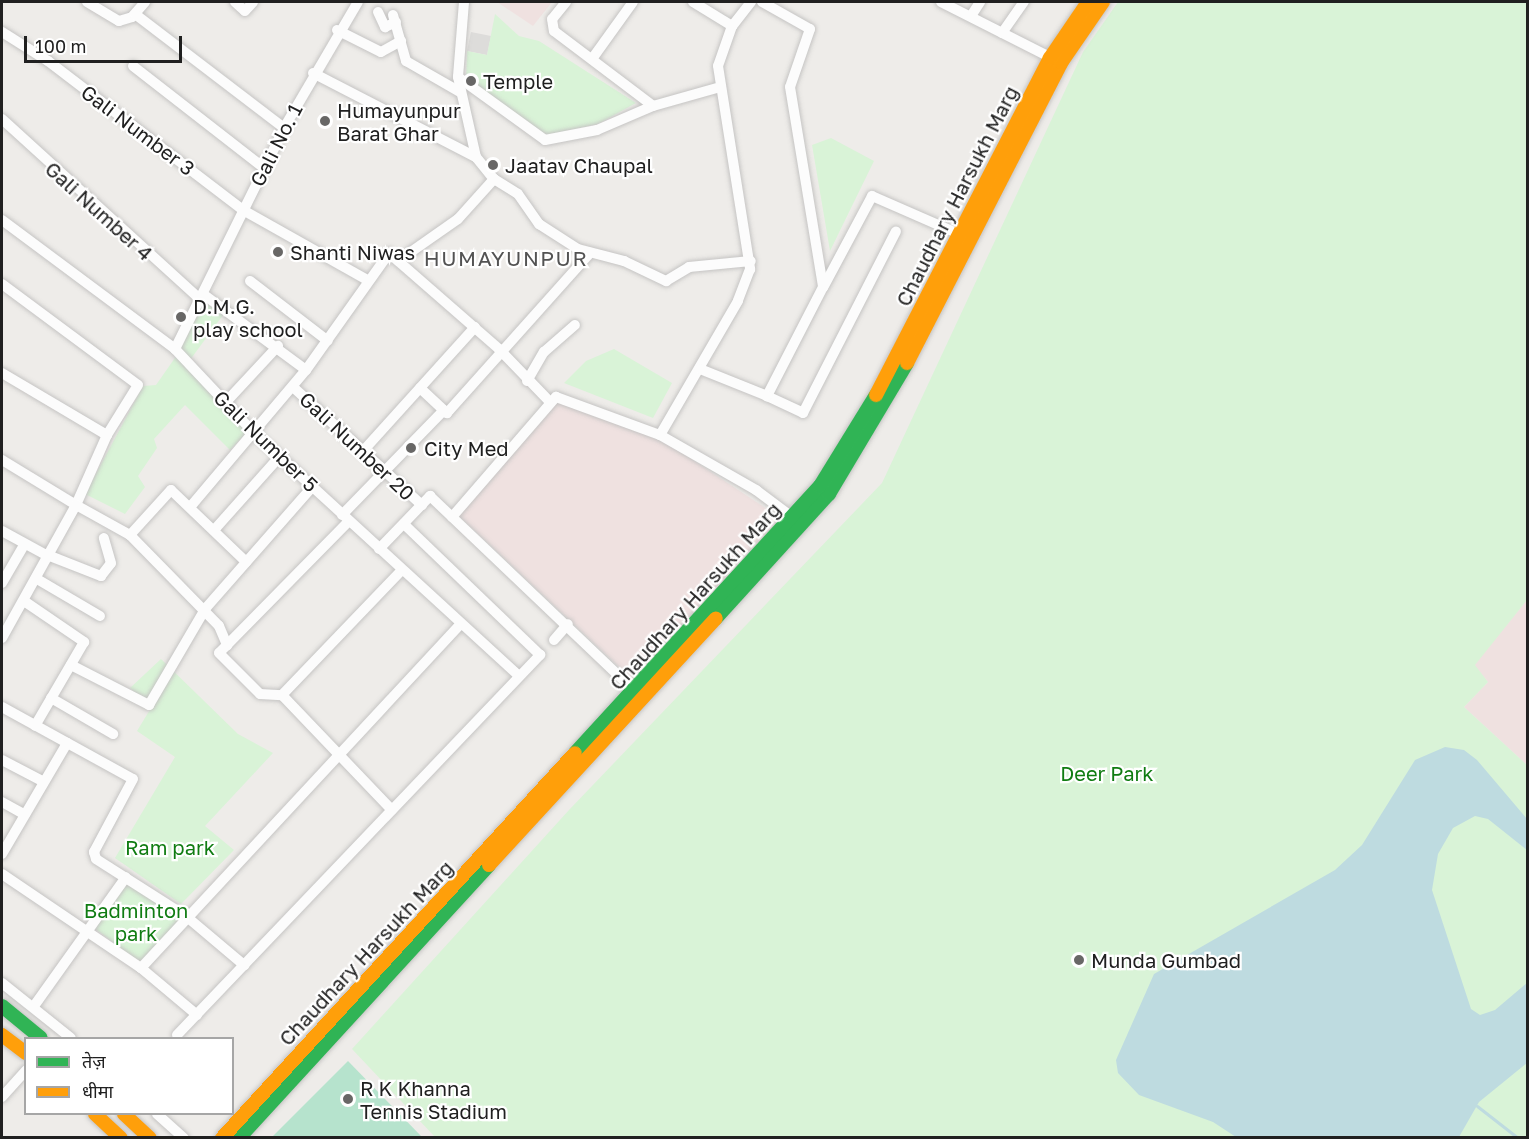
<!DOCTYPE html>
<meta charset="utf-8">
<style>
body{margin:0}
#map{position:relative;width:1529px;height:1139px;overflow:hidden;background:#eeece9;font-family:"Golos Text","Noto Sans Devanagari",sans-serif}
div>[style]{position:absolute}
.residential>*{inset:0;background:#dddcda}
.commercial>*{inset:0;background:#efe1e0}
.park>*{inset:0;background:#d9f3d7}
.pitch>*{inset:0;background:#b6e3cd}
.water>*{inset:0;background:#bedbe0}
.stream>*{height:3px;margin:-1.5px;padding:0 1.5px;transform-origin:1.5px;border-radius:1.5px;background:#bedbe0}
.roads{filter:drop-shadow(0 0 2px #c5c4c3) drop-shadow(0 0 2px #c5c4c3)}
.street>*{height:10px;margin:-5px;padding:0 5px;transform-origin:5px;border-radius:5px;background:#fcfcfc}
.fast>*{height:14px;margin:-7px;padding:0 7px;transform-origin:7px;border-radius:7px;background:#30b455}
.slow>*{height:14px;margin:-7px;padding:0 7px;transform-origin:7px;border-radius:7px;background:#ff9f0a}
.dots>*{width:16px;height:16px;translate:-50% -50%;box-sizing:border-box;border:3px solid #fff;border-radius:50%}
span{translate:-50% -50%;white-space:nowrap;text-align:center;line-height:1.15;-webkit-text-stroke:4.5px #fff;paint-order:stroke}
.poi-label{font-size:20px;color:#202020}
.left{translate:0 -50%;text-align:left}
.street-label{font-size:20px;color:#202020}
.park-label{font-size:20px;color:#107c12}
.neighbourhood-label{font-size:21px;color:#535353;letter-spacing:1.5px}
.frame{position:absolute;inset:0;border:3px solid #202020;pointer-events:none}
.legend{position:absolute;left:24px;top:1037px;width:210px;height:78px;box-sizing:border-box;background:#fff;border:2px solid #a6a6a6;margin:0;padding:8px 10px;list-style:none;font-size:18px;color:#202020}
.legend li{display:flex;align-items:center;gap:12px;height:30px}
.legend b{width:30px;border:2px solid #a6a6a6}
.scale{position:absolute;left:24px;top:36px;width:158px;height:27px;box-sizing:border-box;border:3px solid #202020;border-top:0;padding-left:8px;font-size:18px;line-height:21px;white-space:nowrap;color:#202020;-webkit-text-stroke:4px #fff;paint-order:stroke}
</style>
<div id="map">
<div class="residential">
<i style="clip-path:polygon(471px 32px,491px 36px,487px 55px,467px 51px)"></i>
</div>
<div class="commercial">
<i style="clip-path:polygon(497px 2px,552px 2px,533px 26px)"></i>
<i style="clip-path:polygon(558px 402px,658px 437px,782px 519px,634px 681px,459px 516px)"></i>
<i style="clip-path:polygon(1527px 600px,1527px 765px,1464px 707px,1488px 682px,1474px 665px)"></i>
</div>
<div class="park">
<i style="clip-path:polygon(1118px 2px,1527px 2px,1527px 600px,1475px 665px,1488px 682px,1464px 707px,1527px 765px,1527px 1137px,435px 1137px,352px 1049px,569px 810px,882px 483px,1083px 52px)"></i>
<i style="clip-path:polygon(495px 14px,519px 36px,539px 41px,636px 103px,598px 124px,549px 135px,533px 131px,466px 79px,467px 51px,487px 55px)"></i>
<i style="clip-path:polygon(831px 138px,874px 161px,830px 251px,812px 145px)"></i>
<i style="clip-path:polygon(203px 301px,223px 315px,190px 360px,179px 349px)"></i>
<i style="clip-path:polygon(614px 349px,672px 383px,653px 418px,564px 383px,586px 361px)"></i>
<i style="clip-path:polygon(177px 355px,248px 431px,230px 450px,185px 405px,154px 439px,157px 448px,138px 476px,145px 487px,125px 514px,85px 494px,143px 386px,156px 385px)"></i>
<i style="clip-path:polygon(161px 659px,238px 734px,273px 753px,205px 826px,234px 850px,181px 904px,115px 858px,175px 757px,137px 731px,151px 708px,130px 688px)"></i>
<i style="clip-path:polygon(128px 880px,179px 920px,141px 963px,94px 928px)"></i>
</div>
<div class="pitch">
<i style="clip-path:polygon(348px 1061px,422px 1137px,272px 1137px)"></i>
</div>
<div class="water">
<i style="clip-path:polygon(1445px 747px,1464px 750px,1477px 760px,1527px 819px,1527px 850px,1488px 819px,1475px 816px,1453px 828px,1438px 854px,1432px 890px,1471px 1009px,1480px 1015px,1495px 1010px,1527px 983px,1527px 1063px,1479px 1102px,1459px 1137px,1236px 1137px,1213px 1122px,1139px 1095px,1118px 1073px,1116px 1060px,1154px 974px,1335px 870px,1362px 845px,1415px 760px)"></i>
</div>
<div class="stream">
<i style="left:1477px;top:1106px;width:52px;rotate:38deg"></i>
</div>
<div class="roads">
<div class="street">
<i style="left:87px;top:2px;width:37px;rotate:31deg"></i>
<i style="left:119px;top:21px;width:14px;rotate:-17deg"></i>
<i style="left:132px;top:17px;width:20px;rotate:-49deg"></i>
<i style="left:235px;top:2px;width:13px;rotate:42deg"></i>
<i style="left:245px;top:11px;width:12px;rotate:-48deg"></i>
<i style="left:464px;top:2px;width:75px;rotate:94.6deg"></i>
<i style="left:458px;top:77px;width:82px;rotate:77.3deg"></i>
<i style="left:566px;top:2px;width:22px;rotate:129deg"></i>
<i style="left:552px;top:19px;width:12px;rotate:81deg"></i>
<i style="left:554px;top:31px;width:124px;rotate:37.1deg"></i>
<i style="left:693px;top:2px;width:46px;rotate:31.6deg"></i>
<i style="left:751px;top:2px;width:31px;rotate:128deg"></i>
<i style="left:732px;top:26px;width:42px;rotate:109.3deg"></i>
<i style="left:718px;top:66px;width:206px;rotate:81deg"></i>
<i style="left:750px;top:269px;width:34px;rotate:111deg"></i>
<i style="left:738px;top:301px;width:155px;rotate:120.2deg"></i>
<i style="left:660px;top:435px;width:111px;rotate:29.8deg"></i>
<i style="left:756px;top:490px;width:50px;rotate:36.9deg"></i>
<i style="left:762px;top:2px;width:55px;rotate:29.4deg"></i>
<i style="left:810px;top:29px;width:61px;rotate:109deg"></i>
<i style="left:790px;top:87px;width:203px;rotate:80.6deg"></i>
<i style="left:823px;top:287px;width:123px;rotate:117.2deg"></i>
<i style="left:767px;top:396px;width:40px;rotate:25deg"></i>
<i style="left:803px;top:413px;width:204px;rotate:-62.9deg"></i>
<i style="left:941px;top:2px;width:129px;rotate:26.8deg"></i>
<i style="left:378px;top:12px;width:17px;rotate:65deg"></i>
<i style="left:385px;top:27px;width:12px;rotate:-24deg"></i>
<i style="left:135px;top:14px;width:188px;rotate:37.4deg"></i>
<i style="left:393px;top:15px;width:48px;rotate:74.2deg"></i>
<i style="left:406px;top:61px;width:62px;rotate:29.9deg"></i>
<i style="left:971px;top:16px;width:17px;rotate:-57deg"></i>
<i style="left:337px;top:30px;width:49px;rotate:26.6deg"></i>
<i style="left:381px;top:52px;width:23px;rotate:-29deg"></i>
<i style="left:2px;top:32px;width:54px;rotate:32.2deg"></i>
<i style="left:48px;top:61px;width:245px;rotate:37.4deg"></i>
<i style="left:243px;top:210px;width:142px;rotate:29.4deg"></i>
<i style="left:1002px;top:33px;width:38px;rotate:-55deg"></i>
<i style="left:592px;top:59px;width:70px;rotate:-54.3deg"></i>
<i style="left:133px;top:66px;width:166px;rotate:37.9deg"></i>
<i style="left:313px;top:73px;width:183px;rotate:27.3deg"></i>
<i style="left:476px;top:157px;width:28px;rotate:51deg"></i>
<i style="left:494px;top:179px;width:28px;rotate:32deg"></i>
<i style="left:518px;top:194px;width:37px;rotate:55deg"></i>
<i style="left:539px;top:224px;width:46px;rotate:32.7deg"></i>
<i style="left:578px;top:249px;width:48px;rotate:14.6deg"></i>
<i style="left:624px;top:261px;width:47px;rotate:25.5deg"></i>
<i style="left:666px;top:281px;width:27px;rotate:-31deg"></i>
<i style="left:689px;top:267px;width:62px;rotate:-5.5deg"></i>
<i style="left:458px;top:77px;width:107px;rotate:35.9deg"></i>
<i style="left:545px;top:140px;width:53px;rotate:-10.9deg"></i>
<i style="left:597px;top:130px;width:61px;rotate:-23.2deg"></i>
<i style="left:653px;top:106px;width:70px;rotate:-15.8deg"></i>
<i style="left:2px;top:119px;width:268px;rotate:42.3deg"></i>
<i style="left:2px;top:220px;width:216px;rotate:36.7deg"></i>
<i style="left:175px;top:349px;width:117px;rotate:46.7deg"></i>
<i style="left:255px;top:434px;width:358px;rotate:42.5deg"></i>
<i style="left:398px;top:261px;width:73px;rotate:-35deg"></i>
<i style="left:458px;top:219px;width:54px;rotate:-48deg"></i>
<i style="left:250px;top:281px;width:98px;rotate:37.6deg"></i>
<i style="left:2px;top:284px;width:169px;rotate:36.6deg"></i>
<i style="left:138px;top:385px;width:59px;rotate:121.8deg"></i>
<i style="left:824px;top:286px;width:102px;rotate:-61.9deg"></i>
<i style="left:872px;top:196px;width:103px;rotate:23.6deg"></i>
<i style="left:175px;top:349px;width:246px;rotate:-63.7deg"></i>
<i style="left:284px;top:128px;width:146px;rotate:-59.6deg"></i>
<i style="left:700px;top:369px;width:72px;rotate:21.9deg"></i>
<i style="left:306px;top:370px;width:143px;rotate:-54.6deg"></i>
<i style="left:389px;top:253px;width:146px;rotate:41.1deg"></i>
<i style="left:499px;top:349px;width:74px;rotate:46.1deg"></i>
<i style="left:2px;top:373px;width:122px;rotate:30.6deg"></i>
<i style="left:107px;top:435px;width:77px;rotate:113.9deg"></i>
<i style="left:76px;top:505px;width:87px;rotate:-148.7deg"></i>
<i style="left:527px;top:381px;width:34px;rotate:-60deg"></i>
<i style="left:544px;top:352px;width:41px;rotate:-41.1deg"></i>
<i style="left:293px;top:387px;width:175px;rotate:42.5deg"></i>
<i style="left:420px;top:388px;width:37px;rotate:43deg"></i>
<i style="left:447px;top:413px;width:215px;rotate:-48.2deg"></i>
<i style="left:225px;top:403px;width:78px;rotate:-47.1deg"></i>
<i style="left:363px;top:451px;width:167px;rotate:-47.9deg"></i>
<i style="left:191px;top:506px;width:178px;rotate:-49.8deg"></i>
<i style="left:306px;top:370px;width:128px;rotate:-143.6deg"></i>
<i style="left:342px;top:515px;width:146px;rotate:-45.8deg"></i>
<i style="left:452px;top:517px;width:159px;rotate:-49.1deg"></i>
<i style="left:556px;top:397px;width:111px;rotate:20.1deg"></i>
<i style="left:215px;top:529px;width:98px;rotate:-48.3deg"></i>
<i style="left:2px;top:531px;width:52px;rotate:28.5deg"></i>
<i style="left:130px;top:535px;width:61px;rotate:-47.7deg"></i>
<i style="left:171px;top:490px;width:104px;rotate:43.8deg"></i>
<i style="left:379px;top:549px;width:74px;rotate:-46.1deg"></i>
<i style="left:430px;top:496px;width:289px;rotate:43.6deg"></i>
<i style="left:50px;top:556px;width:55px;rotate:21.4deg"></i>
<i style="left:101px;top:576px;width:16px;rotate:-52deg"></i>
<i style="left:111px;top:563px;width:26px;rotate:-106deg"></i>
<i style="left:37px;top:579px;width:73px;rotate:30.4deg"></i>
<i style="left:2px;top:583px;width:44px;rotate:-59.9deg"></i>
<i style="left:24px;top:601px;width:73px;rotate:34.3deg"></i>
<i style="left:84px;top:642px;width:97px;rotate:120.3deg"></i>
<i style="left:2px;top:638px;width:152px;rotate:-60.9deg"></i>
<i style="left:76px;top:505px;width:62px;rotate:29.1deg"></i>
<i style="left:130px;top:535px;width:127px;rotate:45.6deg"></i>
<i style="left:219px;top:626px;width:21px;rotate:67deg"></i>
<i style="left:227px;top:645px;width:11px;rotate:135deg"></i>
<i style="left:219px;top:653px;width:58px;rotate:45deg"></i>
<i style="left:260px;top:694px;width:22px;rotate:3deg"></i>
<i style="left:282px;top:695px;width:159px;rotate:46.3deg"></i>
<i style="left:554px;top:640px;width:21px;rotate:-49deg"></i>
<i style="left:227px;top:645px;width:174px;rotate:-45.5deg"></i>
<i style="left:71px;top:665px;width:88px;rotate:27.1deg"></i>
<i style="left:149px;top:705px;width:111px;rotate:-59.7deg"></i>
<i style="left:205px;top:609px;width:162px;rotate:-48.7deg"></i>
<i style="left:282px;top:695px;width:173px;rotate:-46.2deg"></i>
<i style="left:51px;top:698px;width:72px;rotate:30.1deg"></i>
<i style="left:2px;top:707px;width:149px;rotate:28.8deg"></i>
<i style="left:133px;top:779px;width:83px;rotate:118.1deg"></i>
<i style="left:94px;top:852px;width:7px;rotate:74deg"></i>
<i style="left:96px;top:859px;width:108px;rotate:32.5deg"></i>
<i style="left:187px;top:917px;width:75px;rotate:40.1deg"></i>
<i style="left:2px;top:760px;width:47px;rotate:27.6deg"></i>
<i style="left:2px;top:802px;width:26px;rotate:29deg"></i>
<i style="left:2px;top:854px;width:129px;rotate:-59.6deg"></i>
<i style="left:2px;top:874px;width:168px;rotate:34.1deg"></i>
<i style="left:141px;top:968px;width:73px;rotate:40deg"></i>
<i style="left:141px;top:968px;width:470px;rotate:-47.1deg"></i>
<i style="left:2px;top:983px;width:88px;rotate:38.6deg"></i>
<i style="left:34px;top:1006px;width:158px;rotate:-54.5deg"></i>
<i style="left:177px;top:1035px;width:526px;rotate:-46.31deg"></i>
<i style="left:540px;top:655px;width:189px;rotate:-136.1deg"></i>
<i style="left:2px;top:1097px;width:36px;rotate:-48deg"></i>
<i style="left:157px;top:1114px;width:36px;rotate:42deg"></i>
</div>
<div class="fast">
<i style="left:716px;top:618px;width:168px;rotate:-47.7deg"></i>
<i style="left:829px;top:494px;width:152px;rotate:-59.2deg"></i>
<i style="left:575px;top:753px;width:362px;rotate:-47.5deg"></i>
<i style="left:820px;top:486px;width:107px;rotate:-58.4deg"></i>
<i style="left:2px;top:1006px;width:50px;rotate:39.4deg"></i>
<i style="left:239px;top:1138px;width:370px;rotate:-47.5deg"></i>
</div>
<div class="slow">
<i style="left:907px;top:363px;width:337px;rotate:-62.8deg"></i>
<i style="left:1061px;top:63px;width:74px;rotate:-55.5deg"></i>
<i style="left:876px;top:395px;width:379px;rotate:-62.7deg"></i>
<i style="left:1050px;top:58px;width:68px;rotate:-55.8deg"></i>
<i style="left:489px;top:865px;width:335px;rotate:-47.4deg"></i>
<i style="left:2px;top:1035px;width:30px;rotate:37deg"></i>
<i style="left:95px;top:1114px;width:35px;rotate:43deg"></i>
<i style="left:124px;top:1114px;width:35px;rotate:43deg"></i>
<i style="left:222px;top:1138px;width:522px;rotate:-47.48deg"></i>
</div>
</div>
<div class="dots">
<i style="left:471px;top:81px;background:#686766"></i>
<i style="left:325px;top:121px;background:#686766"></i>
<i style="left:493px;top:165px;background:#686766"></i>
<i style="left:278px;top:252px;background:#686766"></i>
<i style="left:181px;top:317px;background:#686766"></i>
<i style="left:411px;top:448px;background:#686766"></i>
<i style="left:1079px;top:960px;background:#686766"></i>
<i style="left:348px;top:1099px;background:#686766"></i>
</div>
<div class="poi-label">
<span class="left" style="left:483px;top:81px">Temple</span>
<span class="left" style="left:337px;top:122px">Humayunpur<br>Barat Ghar</span>
<span class="left" style="left:505px;top:165px">Jaatav Chaupal</span>
<span class="left" style="left:290px;top:252px">Shanti Niwas</span>
<span class="left" style="left:193px;top:318px">D.M.G.<br>play school</span>
<span class="left" style="left:424px;top:448px">City Med</span>
<span class="left" style="left:1091px;top:960px">Munda Gumbad</span>
<span class="left" style="left:360px;top:1100px">R K Khanna<br>Tennis Stadium</span>
</div>
<div class="street-label">
<span style="left:138px;top:130px;rotate:37deg">Gali Number 3</span>
<span style="left:276px;top:145px;rotate:-63deg">Gali No. 1</span>
<span style="left:957px;top:196px;rotate:-63deg">Chaudhary Harsukh Marg</span>
<span style="left:99px;top:211px;rotate:42deg">Gali Number 4</span>
<span style="left:266px;top:441px;rotate:44deg">Gali Number 5</span>
<span style="left:357px;top:446px;rotate:43deg">Gali Number 20</span>
<span style="left:695px;top:596px;rotate:-48deg">Chaudhary Harsukh Marg</span>
<span style="left:366px;top:953px;rotate:-47deg">Chaudhary Harsukh Marg</span>
</div>
<div class="park-label">
<span style="left:1107px;top:773px">Deer Park</span>
<span style="left:170px;top:847px">Ram park</span>
<span style="left:136px;top:922px">Badminton<br>park</span>
</div>
<div class="neighbourhood-label">
<span style="left:506px;top:258px">HUMAYUNPUR</span>
</div>
<div class="frame"></div>
<ul class="legend">
<li><b style="height:8px;background:#30b455"></b>तेज़</li>
<li><b style="height:8px;background:#ff9f0a"></b>धीमा</li>
</ul>
<div class="scale">100 m</div>
</div>
